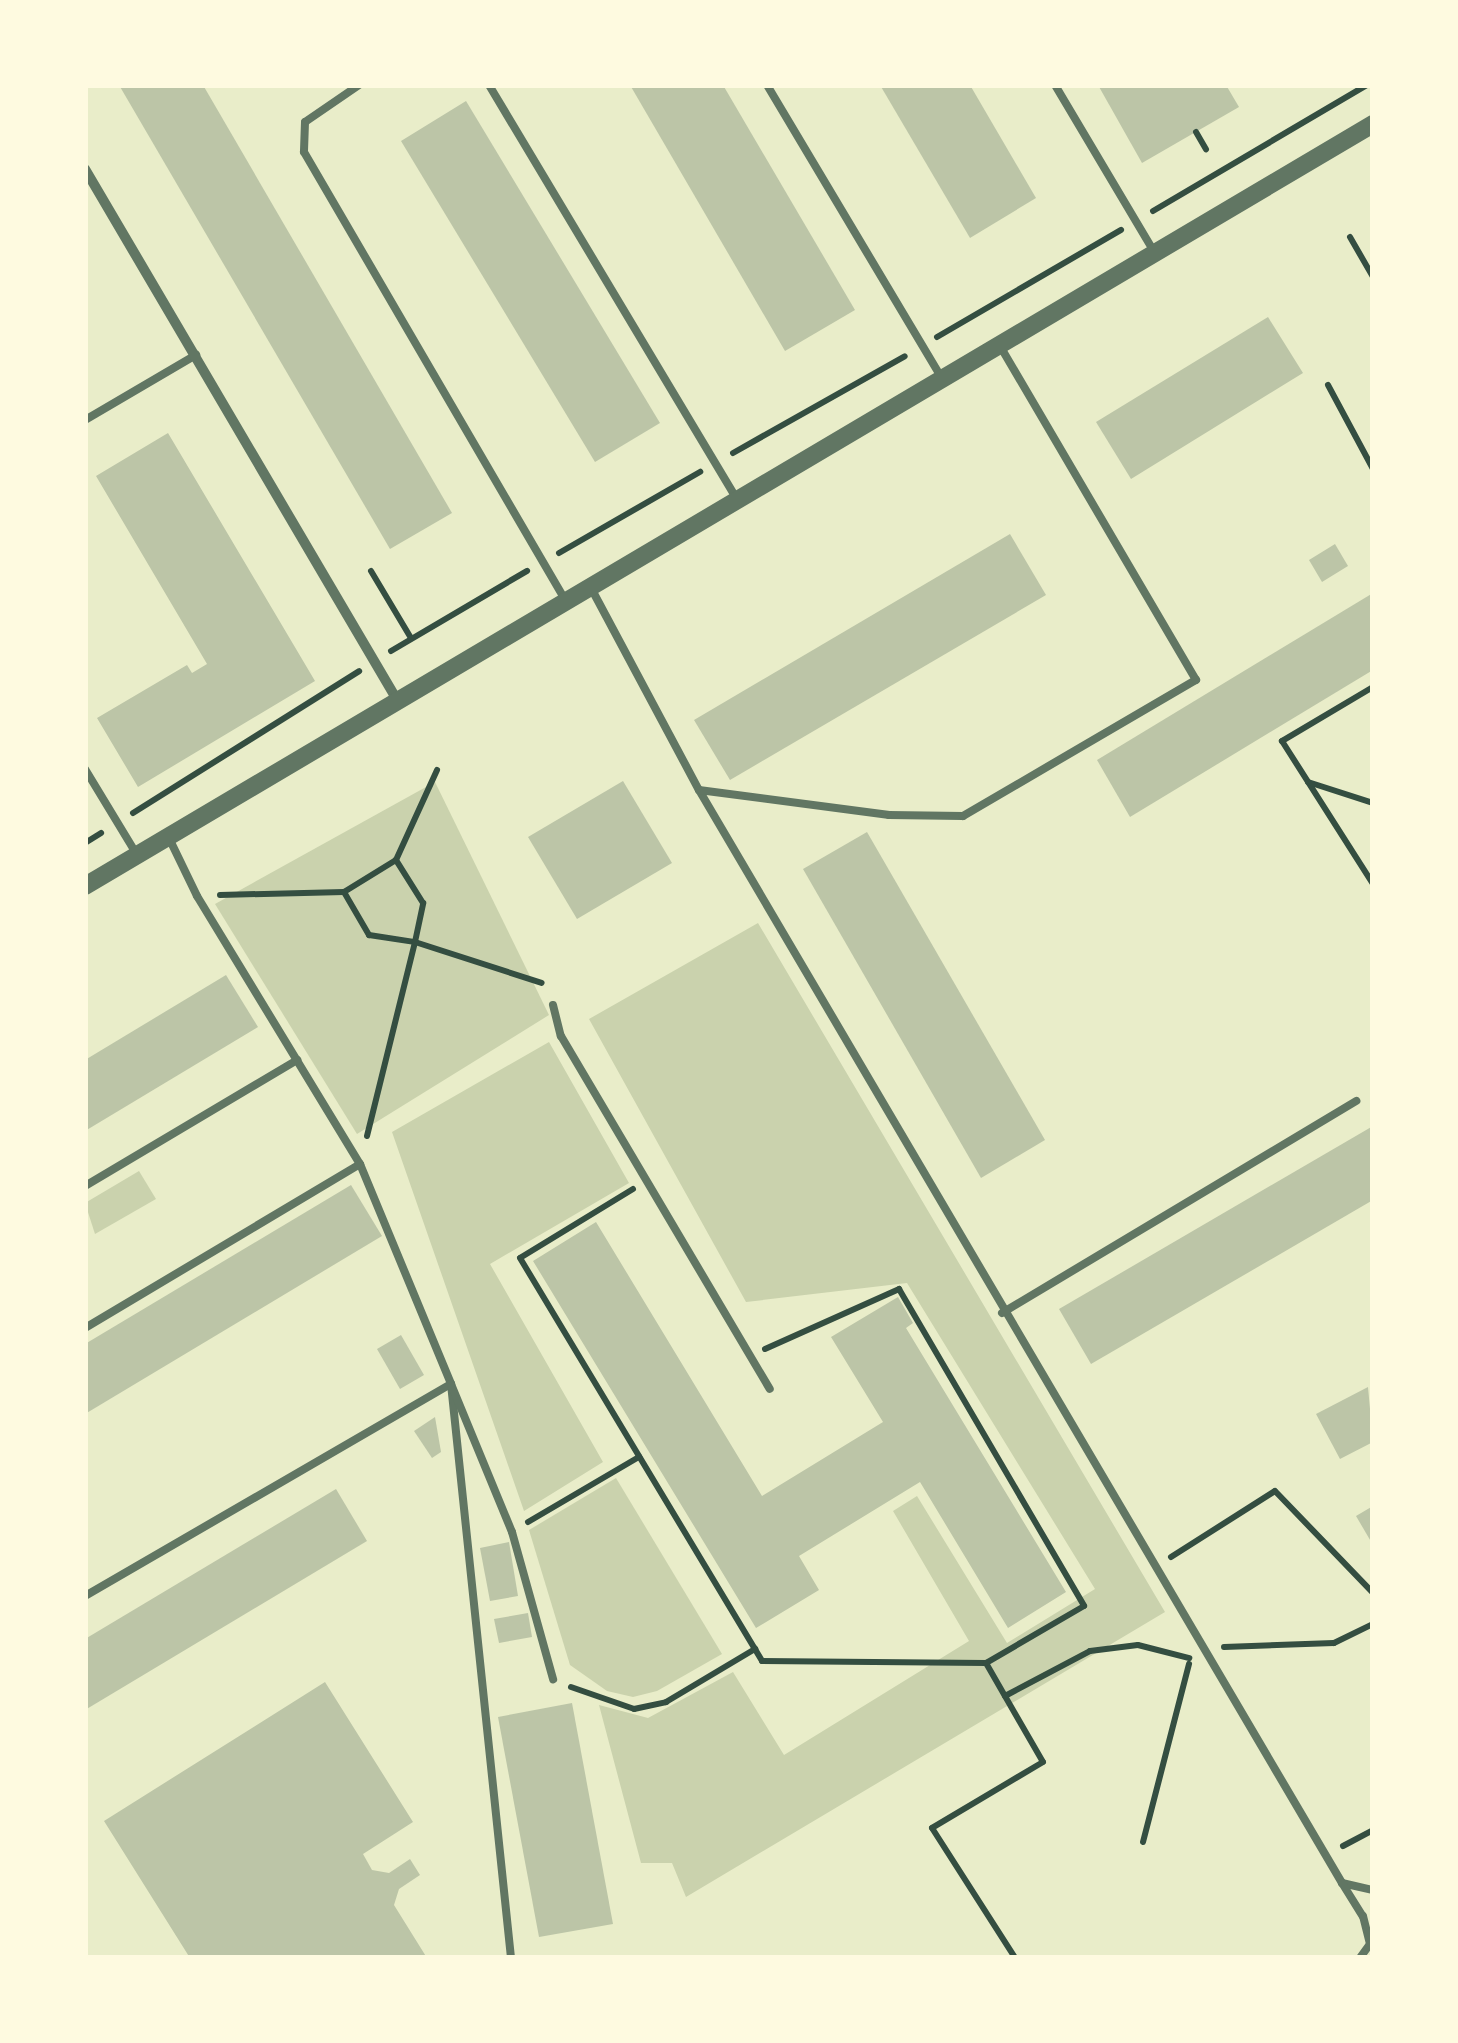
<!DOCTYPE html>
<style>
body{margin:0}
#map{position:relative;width:1458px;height:2043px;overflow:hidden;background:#e9edc9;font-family:"Times New Roman",serif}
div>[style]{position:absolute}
.green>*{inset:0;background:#cad2ad}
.building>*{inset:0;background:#bcc5a7}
.path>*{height:6px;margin:-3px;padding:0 3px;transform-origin:3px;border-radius:3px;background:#344e41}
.service>*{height:8px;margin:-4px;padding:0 4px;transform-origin:4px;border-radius:4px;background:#617663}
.minor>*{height:10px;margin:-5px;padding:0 5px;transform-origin:5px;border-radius:5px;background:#617663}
.tertiary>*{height:18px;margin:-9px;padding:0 9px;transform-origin:9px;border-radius:9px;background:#617663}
span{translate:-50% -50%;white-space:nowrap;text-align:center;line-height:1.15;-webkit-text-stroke:9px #fefae0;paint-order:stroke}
.frame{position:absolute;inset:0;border:88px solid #fefae0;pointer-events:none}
</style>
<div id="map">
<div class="green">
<i style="clip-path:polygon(435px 782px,549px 1015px,357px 1134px,215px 904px)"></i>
<i style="clip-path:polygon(758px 923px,1165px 1612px,686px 1897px,672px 1863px,641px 1863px,599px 1705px,648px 1718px,733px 1672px,784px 1755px,969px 1641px,893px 1511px,917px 1496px,1007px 1643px,1095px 1589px,907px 1283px,746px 1302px,589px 1019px)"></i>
<i style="clip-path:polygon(549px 1042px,629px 1183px,490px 1264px,603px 1462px,524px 1511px,392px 1132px)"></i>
<i style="clip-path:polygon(139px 1171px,156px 1199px,95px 1234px,85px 1203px)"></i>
<i style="clip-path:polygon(616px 1478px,722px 1654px,657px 1691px,633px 1697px,607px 1691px,570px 1665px,529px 1530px)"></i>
</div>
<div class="building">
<i style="clip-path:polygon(119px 85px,203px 85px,452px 513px,390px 549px)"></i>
<i style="clip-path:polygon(630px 85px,723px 85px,855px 310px,785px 351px)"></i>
<i style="clip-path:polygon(880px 85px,970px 85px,1036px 198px,970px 238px)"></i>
<i style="clip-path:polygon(1098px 85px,1226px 85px,1239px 107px,1142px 163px)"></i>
<i style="clip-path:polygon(466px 101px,660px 423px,595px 462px,401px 141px)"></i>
<i style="clip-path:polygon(1268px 317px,1303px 373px,1131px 479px,1096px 422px)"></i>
<i style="clip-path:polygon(168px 433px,315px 681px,138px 787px,97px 718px,187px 665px,192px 673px,207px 664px,96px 476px)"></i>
<i style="clip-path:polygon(1010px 534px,1046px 595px,730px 780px,694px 720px)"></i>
<i style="clip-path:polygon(1335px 544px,1348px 566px,1322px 582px,1309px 560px)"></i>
<i style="clip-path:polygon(1373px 593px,1373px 670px,1130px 817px,1097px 760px)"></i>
<i style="clip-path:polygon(623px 781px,672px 863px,577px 919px,528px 837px)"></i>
<i style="clip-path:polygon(867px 832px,1045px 1140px,981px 1178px,803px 869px)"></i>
<i style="clip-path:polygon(226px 975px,258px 1027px,85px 1131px,85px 1060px)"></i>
<i style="clip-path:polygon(1373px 1126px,1373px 1200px,1091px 1364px,1059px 1309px)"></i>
<i style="clip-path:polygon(351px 1185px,382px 1236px,85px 1414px,85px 1344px)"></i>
<i style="clip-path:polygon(596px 1222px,762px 1496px,883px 1422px,831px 1337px,898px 1297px,913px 1323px,906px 1328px,1066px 1592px,1008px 1628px,920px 1482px,799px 1556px,819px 1590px,756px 1628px,533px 1261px)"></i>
<i style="clip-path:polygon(401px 1335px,424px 1375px,400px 1389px,377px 1349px)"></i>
<i style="clip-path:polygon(1368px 1387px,1373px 1442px,1340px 1459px,1316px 1414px)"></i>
<i style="clip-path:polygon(435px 1417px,441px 1452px,432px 1458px,414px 1431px)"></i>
<i style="clip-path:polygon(336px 1489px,367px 1541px,85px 1710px,85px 1639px)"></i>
<i style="clip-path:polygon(1373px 1506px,1373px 1545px,1356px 1516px)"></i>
<i style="clip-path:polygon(509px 1542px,518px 1596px,490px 1601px,480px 1548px)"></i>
<i style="clip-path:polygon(528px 1613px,532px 1637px,499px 1643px,494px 1619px)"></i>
<i style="clip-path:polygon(325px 1682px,413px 1822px,363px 1854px,372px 1870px,389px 1873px,410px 1859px,420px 1875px,399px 1889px,394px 1905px,427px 1958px,190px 1958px,104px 1821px)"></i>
<i style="clip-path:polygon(572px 1703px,613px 1924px,539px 1937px,498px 1717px)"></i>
</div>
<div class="path">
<i style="left:1196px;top:132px;width:20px;rotate:60deg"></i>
<i style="left:1153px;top:211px;width:248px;rotate:-30.5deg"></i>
<i style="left:1350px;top:237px;width:46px;rotate:60.1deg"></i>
<i style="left:937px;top:337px;width:213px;rotate:-30.2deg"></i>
<i style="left:1328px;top:385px;width:95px;rotate:61.8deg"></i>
<i style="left:733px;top:453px;width:197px;rotate:-29.4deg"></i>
<i style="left:559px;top:553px;width:163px;rotate:-29.9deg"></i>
<i style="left:371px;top:571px;width:78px;rotate:59.2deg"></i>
<i style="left:391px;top:651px;width:158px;rotate:-30.5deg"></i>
<i style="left:1373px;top:687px;width:106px;rotate:149.3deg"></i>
<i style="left:1282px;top:741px;width:169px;rotate:57.5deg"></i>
<i style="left:1308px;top:782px;width:68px;rotate:17.9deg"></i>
<i style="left:133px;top:813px;width:267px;rotate:-32.1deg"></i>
<i style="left:85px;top:843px;width:19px;rotate:-32deg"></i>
<i style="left:344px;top:892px;width:50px;rotate:59.8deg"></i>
<i style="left:369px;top:935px;width:47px;rotate:8.7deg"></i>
<i style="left:415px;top:942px;width:40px;rotate:-78deg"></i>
<i style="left:423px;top:903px;width:51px;rotate:-122.1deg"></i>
<i style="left:220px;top:895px;width:124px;rotate:-1.4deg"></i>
<i style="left:344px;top:892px;width:61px;rotate:-31.6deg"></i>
<i style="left:396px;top:860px;width:99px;rotate:-65.5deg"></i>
<i style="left:367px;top:1136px;width:200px;rotate:-76.1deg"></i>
<i style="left:415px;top:942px;width:133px;rotate:17.9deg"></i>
<i style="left:633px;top:1189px;width:132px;rotate:148.6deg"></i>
<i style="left:520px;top:1258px;width:470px;rotate:59deg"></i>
<i style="left:762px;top:1661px;width:224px;rotate:0.5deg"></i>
<i style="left:986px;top:1663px;width:114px;rotate:60.1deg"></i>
<i style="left:1043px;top:1762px;width:129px;rotate:149.3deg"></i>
<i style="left:932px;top:1828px;width:154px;rotate:57.4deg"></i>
<i style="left:765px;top:1349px;width:147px;rotate:-24.1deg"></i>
<i style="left:899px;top:1289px;width:367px;rotate:59.7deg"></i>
<i style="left:1084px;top:1606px;width:113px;rotate:149.8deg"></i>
<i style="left:528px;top:1522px;width:129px;rotate:-30.4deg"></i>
<i style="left:1171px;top:1557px;width:123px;rotate:-32.4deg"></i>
<i style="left:1275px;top:1491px;width:141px;rotate:46.1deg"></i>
<i style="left:1224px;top:1647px;width:110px;rotate:-2.1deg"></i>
<i style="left:1334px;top:1643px;width:43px;rotate:-26deg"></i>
<i style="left:571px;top:1687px;width:67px;rotate:19.2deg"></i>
<i style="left:634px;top:1709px;width:33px;rotate:-12deg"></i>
<i style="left:666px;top:1702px;width:104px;rotate:-30.8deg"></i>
<i style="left:1005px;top:1696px;width:96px;rotate:-27.9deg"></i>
<i style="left:1090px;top:1651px;width:48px;rotate:-7.1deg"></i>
<i style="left:1138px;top:1645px;width:53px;rotate:14.3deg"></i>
<i style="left:1143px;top:1842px;width:184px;rotate:-75.5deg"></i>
<i style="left:1343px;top:1846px;width:34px;rotate:-28deg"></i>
</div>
<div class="service">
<i style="left:359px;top:85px;width:65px;rotate:145.6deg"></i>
<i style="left:305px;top:122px;width:30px;rotate:92deg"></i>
<i style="left:304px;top:152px;width:516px;rotate:59.76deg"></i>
<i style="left:489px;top:85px;width:480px;rotate:59.1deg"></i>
<i style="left:767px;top:85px;width:340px;rotate:59.2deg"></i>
<i style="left:1055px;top:85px;width:194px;rotate:59.3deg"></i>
<i style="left:85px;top:420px;width:129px;rotate:-30.4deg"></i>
<i style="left:590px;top:586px;width:231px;rotate:61.9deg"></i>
<i style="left:699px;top:790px;width:1268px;rotate:59.53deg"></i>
<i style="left:1342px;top:1883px;width:32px;rotate:13deg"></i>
<i style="left:85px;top:769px;width:100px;rotate:58.8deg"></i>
<i style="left:699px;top:790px;width:192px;rotate:7.5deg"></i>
<i style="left:889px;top:815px;width:74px;rotate:0.8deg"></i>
<i style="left:963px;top:816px;width:270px;rotate:-30.3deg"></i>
<i style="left:1196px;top:680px;width:389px;rotate:-120.4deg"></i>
<i style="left:168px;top:836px;width:67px;rotate:64.2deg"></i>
<i style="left:197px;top:896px;width:314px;rotate:58.7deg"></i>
<i style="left:360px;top:1164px;width:238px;rotate:67.5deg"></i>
<i style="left:451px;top:1384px;width:577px;rotate:84.03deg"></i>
<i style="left:553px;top:1005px;width:32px;rotate:76deg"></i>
<i style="left:561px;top:1036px;width:410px;rotate:59.4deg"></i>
<i style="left:85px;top:1186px;width:247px;rotate:-30.7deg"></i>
<i style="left:1002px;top:1313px;width:413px;rotate:-30.9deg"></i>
<i style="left:85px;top:1328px;width:320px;rotate:-30.8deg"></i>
<i style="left:85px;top:1596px;width:423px;rotate:-30.1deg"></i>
<i style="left:451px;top:1384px;width:160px;rotate:67.6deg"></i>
<i style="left:512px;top:1532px;width:153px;rotate:74.4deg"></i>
<i style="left:1342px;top:1883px;width:39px;rotate:58deg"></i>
<i style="left:1363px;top:1916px;width:29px;rotate:76deg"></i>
<i style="left:1370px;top:1944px;width:17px;rotate:126deg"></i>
</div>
<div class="minor">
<i style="left:85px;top:169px;width:616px;rotate:59.56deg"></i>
</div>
<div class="tertiary">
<i style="left:85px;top:886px;width:1497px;rotate:-30.61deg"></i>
</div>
<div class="frame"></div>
</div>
